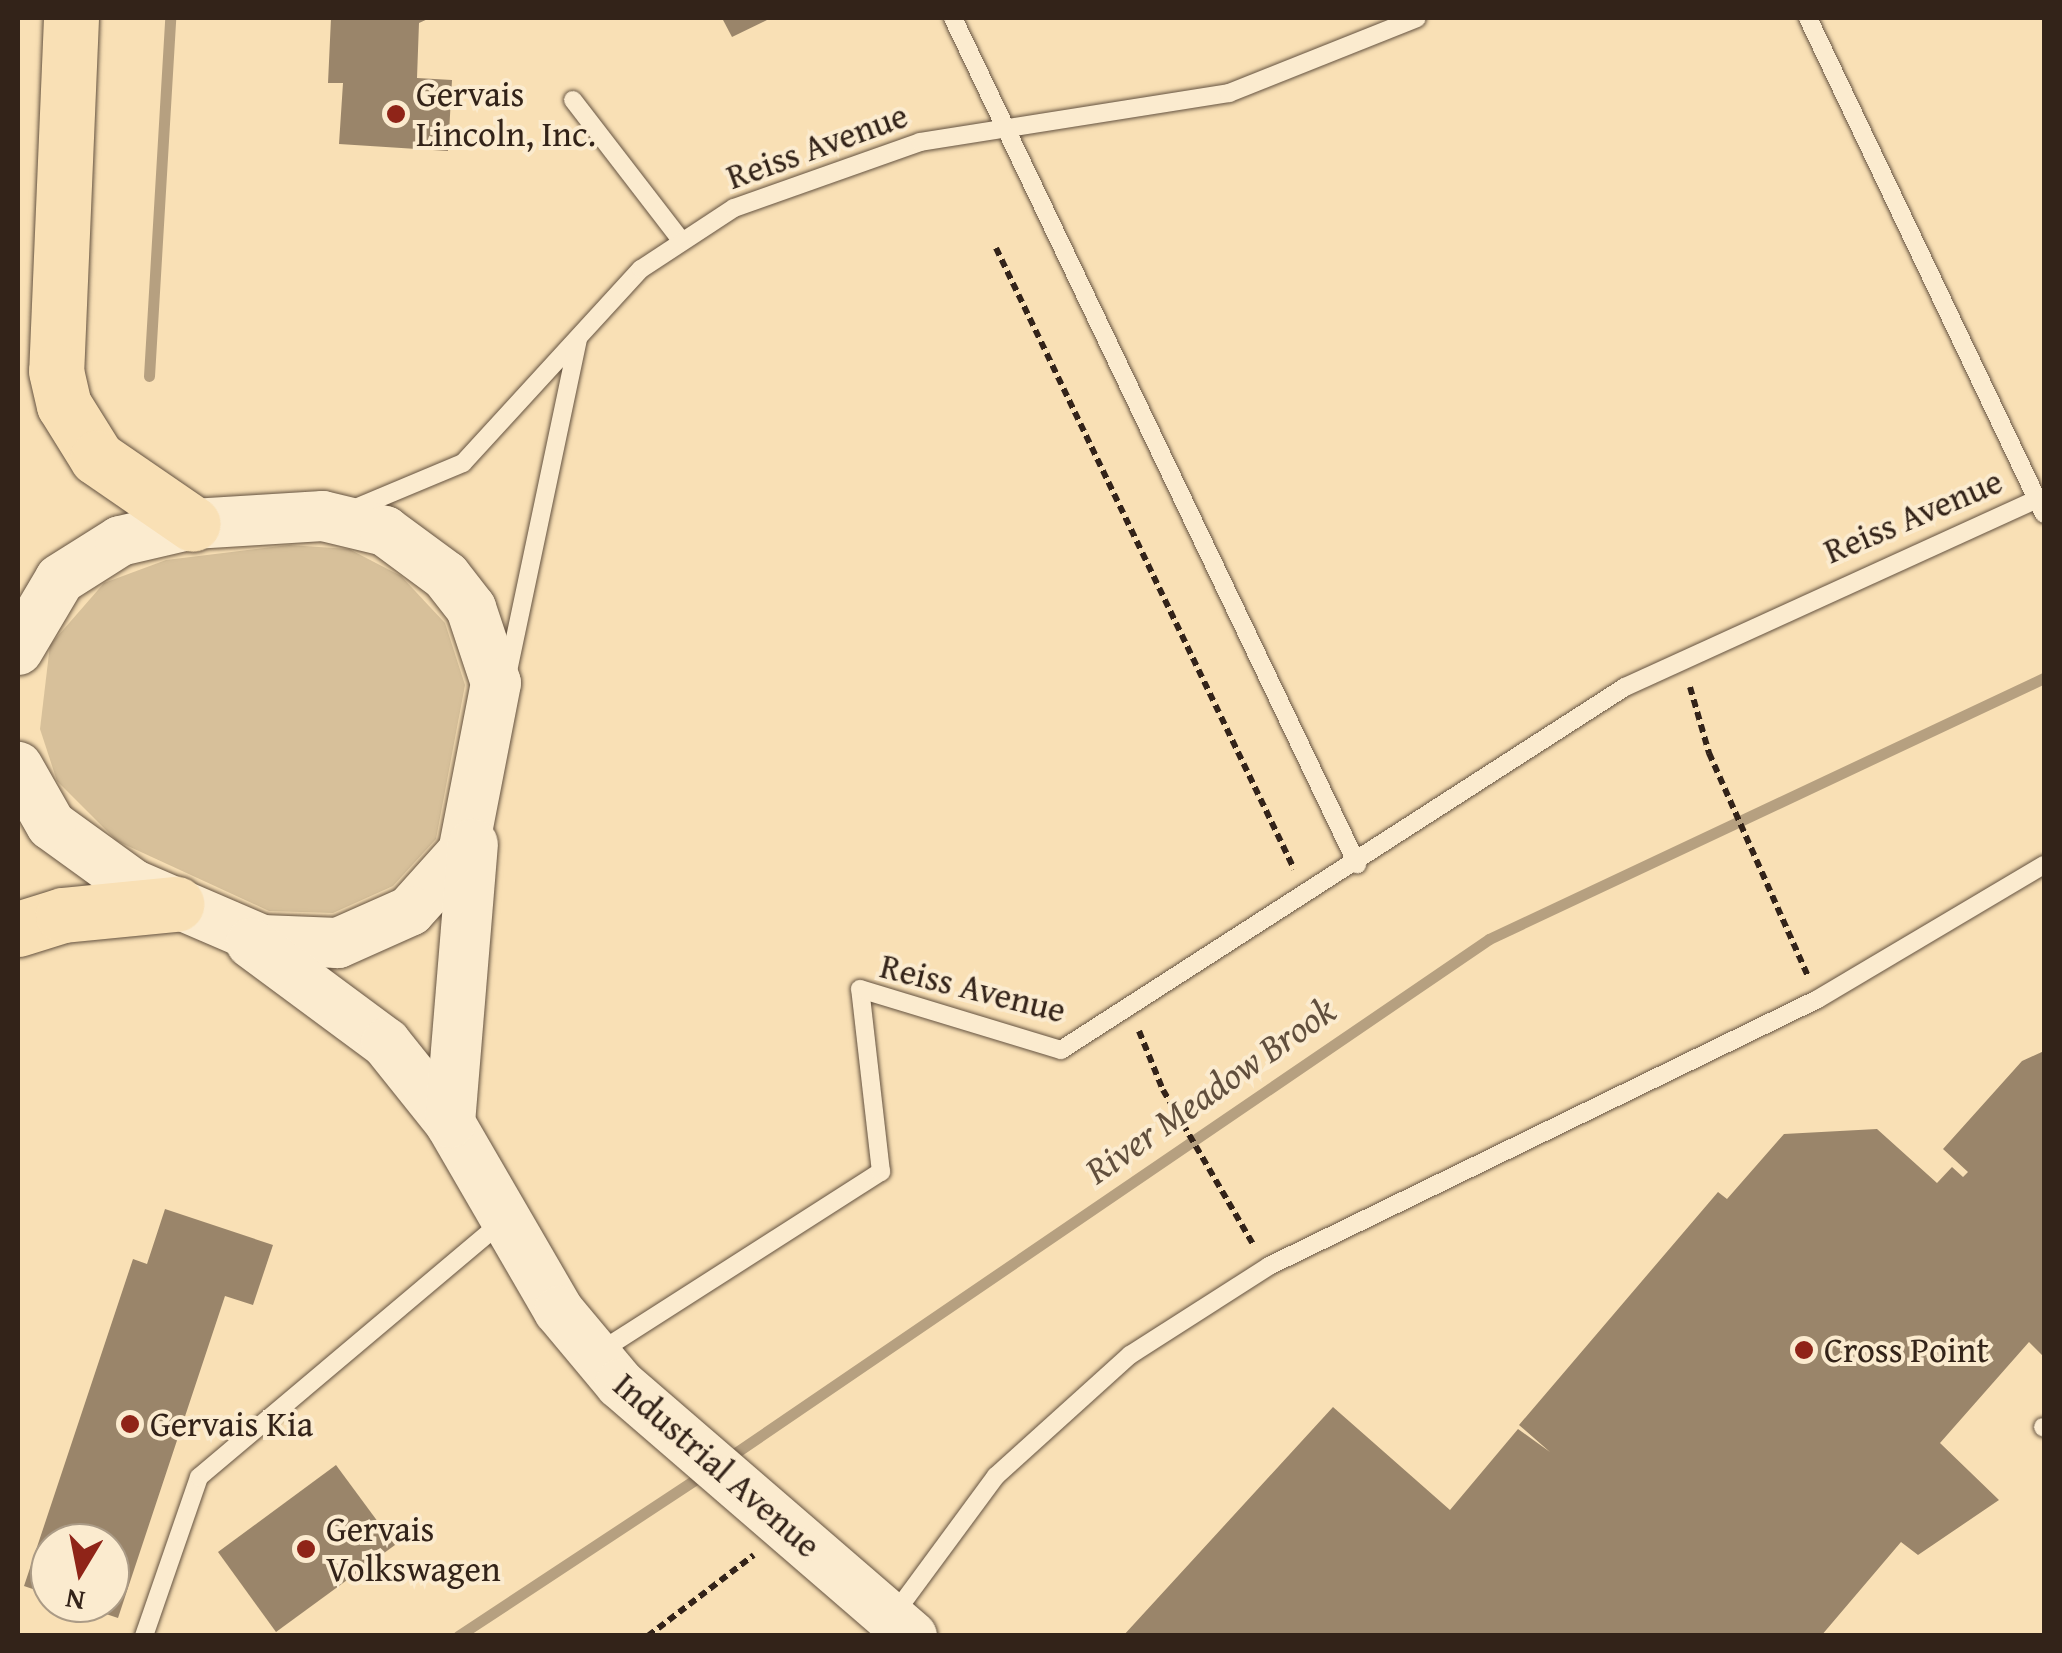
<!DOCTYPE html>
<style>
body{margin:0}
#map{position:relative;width:2062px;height:1653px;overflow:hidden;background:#f9e0b5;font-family:"Gentium Book Plus",serif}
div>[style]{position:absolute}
.green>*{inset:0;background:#d7c09a}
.stream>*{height:11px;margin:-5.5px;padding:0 5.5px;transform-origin:5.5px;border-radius:5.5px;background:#b6a080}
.building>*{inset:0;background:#9a856a}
.path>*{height:6px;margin-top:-3px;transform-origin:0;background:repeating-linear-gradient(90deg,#332319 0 8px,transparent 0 13px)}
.roads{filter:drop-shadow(0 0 2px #645240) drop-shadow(0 0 2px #645240)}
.lane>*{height:18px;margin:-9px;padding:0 9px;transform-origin:9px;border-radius:9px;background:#fbebcf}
.secondary>*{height:50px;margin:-25px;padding:0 25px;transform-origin:25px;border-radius:25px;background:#fbebcf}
.highway>*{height:55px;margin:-27.5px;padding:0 27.5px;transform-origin:27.5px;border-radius:27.5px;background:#f9e0b5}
.dots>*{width:28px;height:28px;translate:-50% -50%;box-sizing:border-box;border:5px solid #fbebcf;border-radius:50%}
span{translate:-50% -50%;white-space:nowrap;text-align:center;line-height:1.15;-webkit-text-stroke:8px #fbebcf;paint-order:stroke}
.poi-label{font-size:35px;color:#332319}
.left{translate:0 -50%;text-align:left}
.street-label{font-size:35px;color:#332319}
.water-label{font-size:38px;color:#614f3d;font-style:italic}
.frame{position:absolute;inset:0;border:20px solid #332319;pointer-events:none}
.north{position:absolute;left:30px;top:1523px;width:100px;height:100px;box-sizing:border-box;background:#fbebcf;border:2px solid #ab9b86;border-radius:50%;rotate:190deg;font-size:28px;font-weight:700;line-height:40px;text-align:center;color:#332319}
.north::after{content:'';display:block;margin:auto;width:35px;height:45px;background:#8f2418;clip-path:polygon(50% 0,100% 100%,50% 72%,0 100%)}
</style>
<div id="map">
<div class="green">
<i style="clip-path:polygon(289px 545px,349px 549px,401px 576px,445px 623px,465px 685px,436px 839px,393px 886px,333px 913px,269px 911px,117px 841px,57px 781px,40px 729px,50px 645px,104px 583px,166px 560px)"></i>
</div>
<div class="stream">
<i style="left:149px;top:376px;width:359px;rotate:-86.6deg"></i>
<i style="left:728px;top:1458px;width:921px;rotate:-34.29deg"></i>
<i style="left:1489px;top:939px;width:613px;rotate:-25.19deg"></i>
<i style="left:458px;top:1636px;width:295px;rotate:-33.4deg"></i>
</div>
<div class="building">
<i style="clip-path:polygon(331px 18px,430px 18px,419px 23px,417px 78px,452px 80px,448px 151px,339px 144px,343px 83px,328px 83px)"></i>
<i style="clip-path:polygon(722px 18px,771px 18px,732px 37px)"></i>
<i style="clip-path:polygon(2044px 1051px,2044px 1357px,2029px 1342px,1940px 1443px,1999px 1500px,1918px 1555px,1901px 1542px,1821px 1636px,1123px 1636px,1333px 1407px,1450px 1510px,1518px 1429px,1550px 1452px,1519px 1425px,1718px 1192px,1727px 1199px,1784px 1134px,1877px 1129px,1937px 1183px,1952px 1167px,1963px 1177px,1968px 1172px,1943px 1149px,2022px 1061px)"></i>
<i style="clip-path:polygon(165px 1209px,273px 1245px,253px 1305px,225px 1296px,118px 1618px,76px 1604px,110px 1603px,110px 1543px,50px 1543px,50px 1595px,24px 1586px,133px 1259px,147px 1264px)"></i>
<i style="clip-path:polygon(336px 1465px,395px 1545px,276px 1632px,218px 1552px)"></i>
</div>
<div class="path">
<i style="left:996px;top:248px;width:689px;rotate:64.36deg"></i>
<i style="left:1690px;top:687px;width:69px;rotate:73.9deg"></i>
<i style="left:1709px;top:753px;width:244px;rotate:66.1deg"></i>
<i style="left:1139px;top:1031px;width:64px;rotate:67.9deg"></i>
<i style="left:1163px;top:1090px;width:178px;rotate:59.7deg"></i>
<i style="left:648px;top:1636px;width:133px;rotate:-37.4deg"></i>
</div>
<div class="roads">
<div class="lane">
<i style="left:953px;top:18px;width:938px;rotate:64.47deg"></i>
<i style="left:1808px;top:18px;width:549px;rotate:64.55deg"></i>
<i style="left:573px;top:100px;width:175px;rotate:52.4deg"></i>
<i style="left:353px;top:509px;width:119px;rotate:-22.7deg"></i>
<i style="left:463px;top:463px;width:263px;rotate:-47.5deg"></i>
<i style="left:641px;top:269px;width:111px;rotate:-33.3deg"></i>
<i style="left:734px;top:208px;width:197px;rotate:-19.5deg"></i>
<i style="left:920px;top:142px;width:313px;rotate:-9deg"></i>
<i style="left:1229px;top:93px;width:202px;rotate:-21.7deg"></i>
<i style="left:507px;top:676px;width:344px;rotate:-78.1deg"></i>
<i style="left:599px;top:1352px;width:335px;rotate:-32.6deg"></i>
<i style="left:881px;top:1172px;width:184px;rotate:-96.5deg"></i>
<i style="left:860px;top:989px;width:210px;rotate:16.9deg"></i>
<i style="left:1061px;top:1050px;width:671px;rotate:-32.77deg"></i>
<i style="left:1625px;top:687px;width:453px;rotate:-24.5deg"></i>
<i style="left:2043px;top:1427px;width:1px;rotate:45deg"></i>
<i style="left:892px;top:1617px;width:175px;rotate:-53.6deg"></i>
<i style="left:996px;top:1476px;width:181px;rotate:-42.1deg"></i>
<i style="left:1130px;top:1355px;width:165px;rotate:-32.6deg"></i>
<i style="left:1269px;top:1266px;width:610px;rotate:-25.94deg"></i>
<i style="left:1818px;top:999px;width:263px;rotate:-30.7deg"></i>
<i style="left:144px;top:1636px;width:168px;rotate:-70.9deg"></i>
<i style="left:199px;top:1477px;width:397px;rotate:-40.1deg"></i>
</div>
<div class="secondary">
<i style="left:18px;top:650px;width:82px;rotate:-59.4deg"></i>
<i style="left:60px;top:579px;width:71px;rotate:-32.3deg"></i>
<i style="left:120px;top:541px;width:75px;rotate:-13.1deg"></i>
<i style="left:193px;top:524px;width:130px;rotate:-3.5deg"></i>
<i style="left:323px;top:516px;width:64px;rotate:13.6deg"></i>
<i style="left:385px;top:531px;width:76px;rotate:36.4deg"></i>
<i style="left:446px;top:576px;width:41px;rotate:52deg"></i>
<i style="left:471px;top:608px;width:79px;rotate:71.6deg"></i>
<i style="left:496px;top:683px;width:172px;rotate:101deg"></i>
<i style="left:463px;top:852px;width:79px;rotate:131.9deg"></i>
<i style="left:410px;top:911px;width:79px;rotate:156deg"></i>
<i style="left:338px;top:943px;width:76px;rotate:-177.7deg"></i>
<i style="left:262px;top:940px;width:139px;rotate:-156.7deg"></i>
<i style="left:134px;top:885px;width:102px;rotate:-144.1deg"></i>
<i style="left:51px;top:825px;width:67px;rotate:-119.6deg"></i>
<i style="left:251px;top:943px;width:168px;rotate:36.5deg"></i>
<i style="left:386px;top:1043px;width:102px;rotate:51.3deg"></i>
<i style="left:450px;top:1123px;width:217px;rotate:59.9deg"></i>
<i style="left:559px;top:1311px;width:95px;rotate:50.1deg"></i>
<i style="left:620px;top:1384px;width:386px;rotate:40.8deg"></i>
<i style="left:450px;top:1123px;width:280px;rotate:-85.3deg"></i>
</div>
<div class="highway">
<i style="left:71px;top:18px;width:353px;rotate:92.4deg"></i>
<i style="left:56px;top:371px;width:35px;rotate:77deg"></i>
<i style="left:64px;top:405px;width:62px;rotate:58.1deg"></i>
<i style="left:97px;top:458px;width:116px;rotate:34.5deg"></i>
<i style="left:18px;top:929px;width:47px;rotate:-17.3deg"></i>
<i style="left:63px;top:915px;width:114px;rotate:-5.6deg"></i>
</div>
</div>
<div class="dots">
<i style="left:396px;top:114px;background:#8f2418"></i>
<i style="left:1804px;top:1350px;background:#8f2418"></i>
<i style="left:130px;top:1424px;background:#8f2418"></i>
<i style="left:306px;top:1549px;background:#8f2418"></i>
</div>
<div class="poi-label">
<span class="left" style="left:416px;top:114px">Gervais<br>Lincoln, Inc.</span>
<span class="left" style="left:1824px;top:1350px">Cross Point</span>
<span class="left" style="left:150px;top:1424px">Gervais Kia</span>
<span class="left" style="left:326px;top:1549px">Gervais<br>Volkswagen</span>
</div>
<div class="street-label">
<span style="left:817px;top:146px;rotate:-20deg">Reiss Avenue</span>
<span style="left:1913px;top:516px;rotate:-23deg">Reiss Avenue</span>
<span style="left:973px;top:988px;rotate:14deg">Reiss Avenue</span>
<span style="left:717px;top:1465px;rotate:41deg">Industrial Avenue</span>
</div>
<div class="water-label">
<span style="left:1210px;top:1090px;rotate:-35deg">River Meadow Brook</span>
</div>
<div class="frame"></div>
<div class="north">N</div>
</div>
